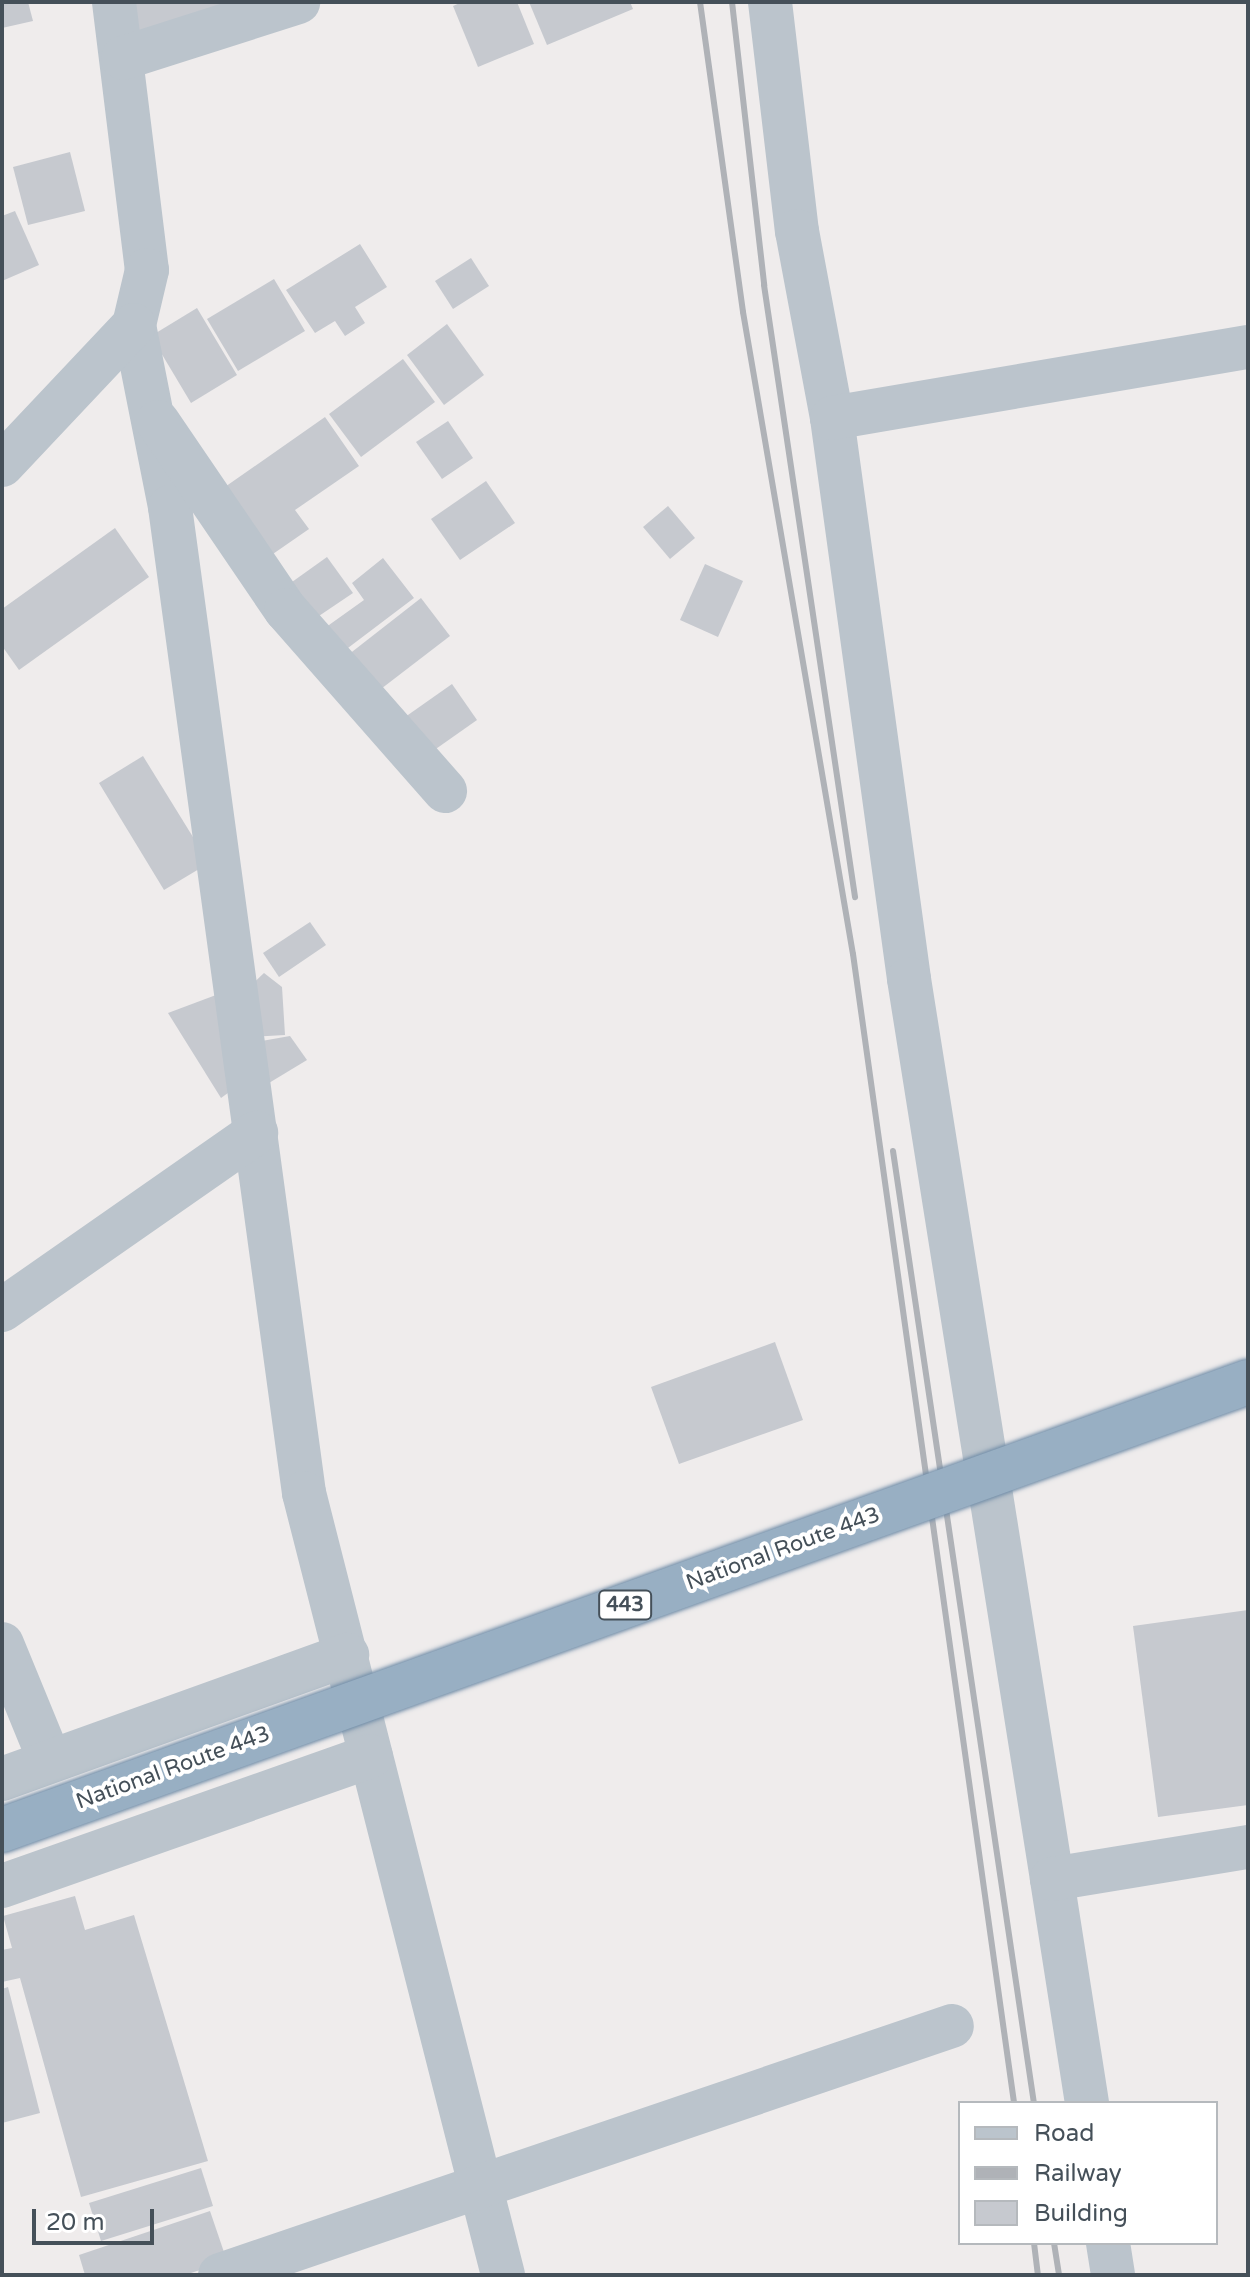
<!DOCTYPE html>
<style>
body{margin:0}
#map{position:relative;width:1250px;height:2277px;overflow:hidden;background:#efecec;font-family:"Varela Round",sans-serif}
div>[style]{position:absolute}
.building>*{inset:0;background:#c6c9cf}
.minor>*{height:44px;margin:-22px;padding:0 22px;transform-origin:22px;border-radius:22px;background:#bbc4cc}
.rail>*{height:6px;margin:-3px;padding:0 3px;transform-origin:3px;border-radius:3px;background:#afb2b7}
.bridges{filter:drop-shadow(0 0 2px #708ca7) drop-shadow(0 0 2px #708ca7)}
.trunk-bridge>*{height:44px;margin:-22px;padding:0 22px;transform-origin:22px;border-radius:22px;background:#98afc3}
span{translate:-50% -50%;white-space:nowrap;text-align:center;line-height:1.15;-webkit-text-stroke:8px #fff;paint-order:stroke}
.shield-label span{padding:2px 6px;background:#fff;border:2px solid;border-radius:6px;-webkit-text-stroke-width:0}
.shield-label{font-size:20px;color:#455059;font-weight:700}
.street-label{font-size:22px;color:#455059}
.frame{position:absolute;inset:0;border:4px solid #455059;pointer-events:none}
.legend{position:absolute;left:958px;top:2101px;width:260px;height:144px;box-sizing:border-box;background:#fff;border:2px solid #b5b9bd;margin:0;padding:10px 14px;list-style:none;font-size:24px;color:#455059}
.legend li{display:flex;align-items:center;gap:16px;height:40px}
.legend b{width:40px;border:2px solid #b5b9bd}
.scale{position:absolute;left:32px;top:2209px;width:122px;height:36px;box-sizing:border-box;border:4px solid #455059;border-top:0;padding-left:10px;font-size:24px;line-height:28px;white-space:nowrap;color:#455059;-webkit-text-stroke:6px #fff;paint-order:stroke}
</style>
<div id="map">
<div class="building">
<i style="clip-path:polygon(2px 2px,28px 2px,33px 21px,2px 28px)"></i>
<i style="clip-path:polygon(125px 2px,256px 2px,131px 34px)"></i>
<i style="clip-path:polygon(462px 2px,517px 2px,534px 44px,478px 67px,453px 6px)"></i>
<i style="clip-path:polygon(529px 2px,630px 2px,633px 9px,547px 45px)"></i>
<i style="clip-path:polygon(70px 152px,85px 211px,28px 225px,13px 167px)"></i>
<i style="clip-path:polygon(15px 211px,39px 265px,2px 281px,2px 216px)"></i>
<i style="clip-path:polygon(360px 244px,387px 287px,355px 307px,365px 323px,345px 336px,335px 321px,315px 333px,286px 290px)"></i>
<i style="clip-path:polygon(471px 258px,489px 286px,453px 309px,435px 281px)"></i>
<i style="clip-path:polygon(274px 279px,305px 331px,238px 371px,207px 319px)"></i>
<i style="clip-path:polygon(197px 308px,237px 375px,191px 403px,151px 336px)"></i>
<i style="clip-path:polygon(447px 324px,484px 375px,444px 405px,407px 355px)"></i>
<i style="clip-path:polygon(403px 359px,435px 402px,361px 457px,329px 414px)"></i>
<i style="clip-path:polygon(325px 417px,359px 466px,295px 510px,309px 529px,270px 556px,222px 489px)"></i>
<i style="clip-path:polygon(448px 421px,473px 458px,442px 479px,416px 442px)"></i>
<i style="clip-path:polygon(486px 481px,515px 523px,460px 560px,431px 519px)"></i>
<i style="clip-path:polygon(668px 506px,695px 538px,670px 559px,643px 527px)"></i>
<i style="clip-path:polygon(115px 528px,149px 577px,19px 670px,2px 646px,2px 609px)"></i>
<i style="clip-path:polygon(327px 557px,353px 593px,310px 622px,285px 587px)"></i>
<i style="clip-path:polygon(383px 558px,414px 598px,340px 654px,322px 630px,364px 600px,352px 583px)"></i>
<i style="clip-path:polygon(705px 564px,743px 581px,718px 637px,680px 620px)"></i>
<i style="clip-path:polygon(421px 598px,450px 636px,377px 692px,348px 655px)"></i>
<i style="clip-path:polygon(452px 684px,477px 720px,423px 758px,398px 722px)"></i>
<i style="clip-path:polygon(143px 756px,209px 863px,164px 890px,99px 783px)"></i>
<i style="clip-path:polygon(310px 922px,326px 945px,279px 977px,263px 953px)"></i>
<i style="clip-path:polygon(264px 973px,282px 987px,285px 1035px,250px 1037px,247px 989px)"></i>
<i style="clip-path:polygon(216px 995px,239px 1085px,221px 1098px,168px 1013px)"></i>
<i style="clip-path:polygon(290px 1036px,307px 1060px,264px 1086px,256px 1042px)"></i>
<i style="clip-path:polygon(775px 1342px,803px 1420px,679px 1464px,651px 1387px)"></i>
<i style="clip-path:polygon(1248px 1610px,1248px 1805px,1158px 1817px,1133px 1626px)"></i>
<i style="clip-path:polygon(75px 1896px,85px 1930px,134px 1915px,208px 2161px,81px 2197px,20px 1978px,2px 1982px,2px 1950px,12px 1948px,3px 1916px)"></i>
<i style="clip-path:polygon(8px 1987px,40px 2113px,2px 2123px,2px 1989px)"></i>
<i style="clip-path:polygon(201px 2168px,213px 2206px,101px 2241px,89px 2203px)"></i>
<i style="clip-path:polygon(210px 2211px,227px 2261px,185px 2275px,85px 2275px,79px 2255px)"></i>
</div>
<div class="minor">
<i style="left:114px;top:2px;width:270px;rotate:83deg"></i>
<i style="left:147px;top:270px;width:57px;rotate:103.3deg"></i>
<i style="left:134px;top:325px;width:186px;rotate:78.8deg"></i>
<i style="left:170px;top:507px;width:995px;rotate:82.26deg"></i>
<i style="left:304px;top:1493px;width:807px;rotate:75.72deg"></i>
<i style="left:770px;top:2px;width:231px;rotate:83.3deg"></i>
<i style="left:797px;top:231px;width:190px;rotate:79.4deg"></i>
<i style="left:832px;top:418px;width:566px;rotate:82.18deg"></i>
<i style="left:909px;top:979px;width:911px;rotate:80.97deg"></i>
<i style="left:123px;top:58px;width:184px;rotate:-17.7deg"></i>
<i style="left:832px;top:418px;width:422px;rotate:-9.7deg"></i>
<i style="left:158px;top:422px;width:227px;rotate:55.8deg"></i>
<i style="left:286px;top:610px;width:241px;rotate:48.7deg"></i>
<i style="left:2px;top:465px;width:192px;rotate:-46.7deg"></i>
<i style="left:2px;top:1310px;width:310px;rotate:-34.9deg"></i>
<i style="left:2px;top:1644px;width:126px;rotate:67.7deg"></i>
<i style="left:2px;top:1779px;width:367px;rotate:-19.8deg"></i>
<i style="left:2px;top:1886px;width:391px;rotate:-19.4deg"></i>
<i style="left:1087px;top:2103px;width:227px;rotate:-98.9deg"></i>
<i style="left:1052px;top:1879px;width:199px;rotate:-9.3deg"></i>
<i style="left:1108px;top:2243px;width:32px;rotate:81deg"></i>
<i style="left:220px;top:2275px;width:773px;rotate:-18.79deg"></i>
</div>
<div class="rail">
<i style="left:700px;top:2px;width:313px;rotate:82.1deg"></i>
<i style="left:743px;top:312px;width:651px;rotate:80.28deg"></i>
<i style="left:853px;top:954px;width:1160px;rotate:82.02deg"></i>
<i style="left:732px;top:2px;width:285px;rotate:83.5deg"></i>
<i style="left:764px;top:285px;width:619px;rotate:81.54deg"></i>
<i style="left:893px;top:1151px;width:962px;rotate:81.58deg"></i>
<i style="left:1034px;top:2243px;width:32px;rotate:83deg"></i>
<i style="left:1054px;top:2243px;width:32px;rotate:81deg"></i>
</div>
<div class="bridges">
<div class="trunk-bridge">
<i style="left:2px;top:1830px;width:1324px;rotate:-19.78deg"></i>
</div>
</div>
<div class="shield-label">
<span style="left:625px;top:1605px">443</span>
</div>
<div class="street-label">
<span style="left:783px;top:1549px;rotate:-20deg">National Route 443</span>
<span style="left:173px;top:1768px;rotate:-20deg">National Route 443</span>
</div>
<div class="frame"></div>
<ul class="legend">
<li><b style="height:10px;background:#bbc4cc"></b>Road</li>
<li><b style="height:10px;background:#afb2b7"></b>Railway</li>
<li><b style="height:22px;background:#c6c9cf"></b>Building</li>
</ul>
<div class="scale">20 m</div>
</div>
